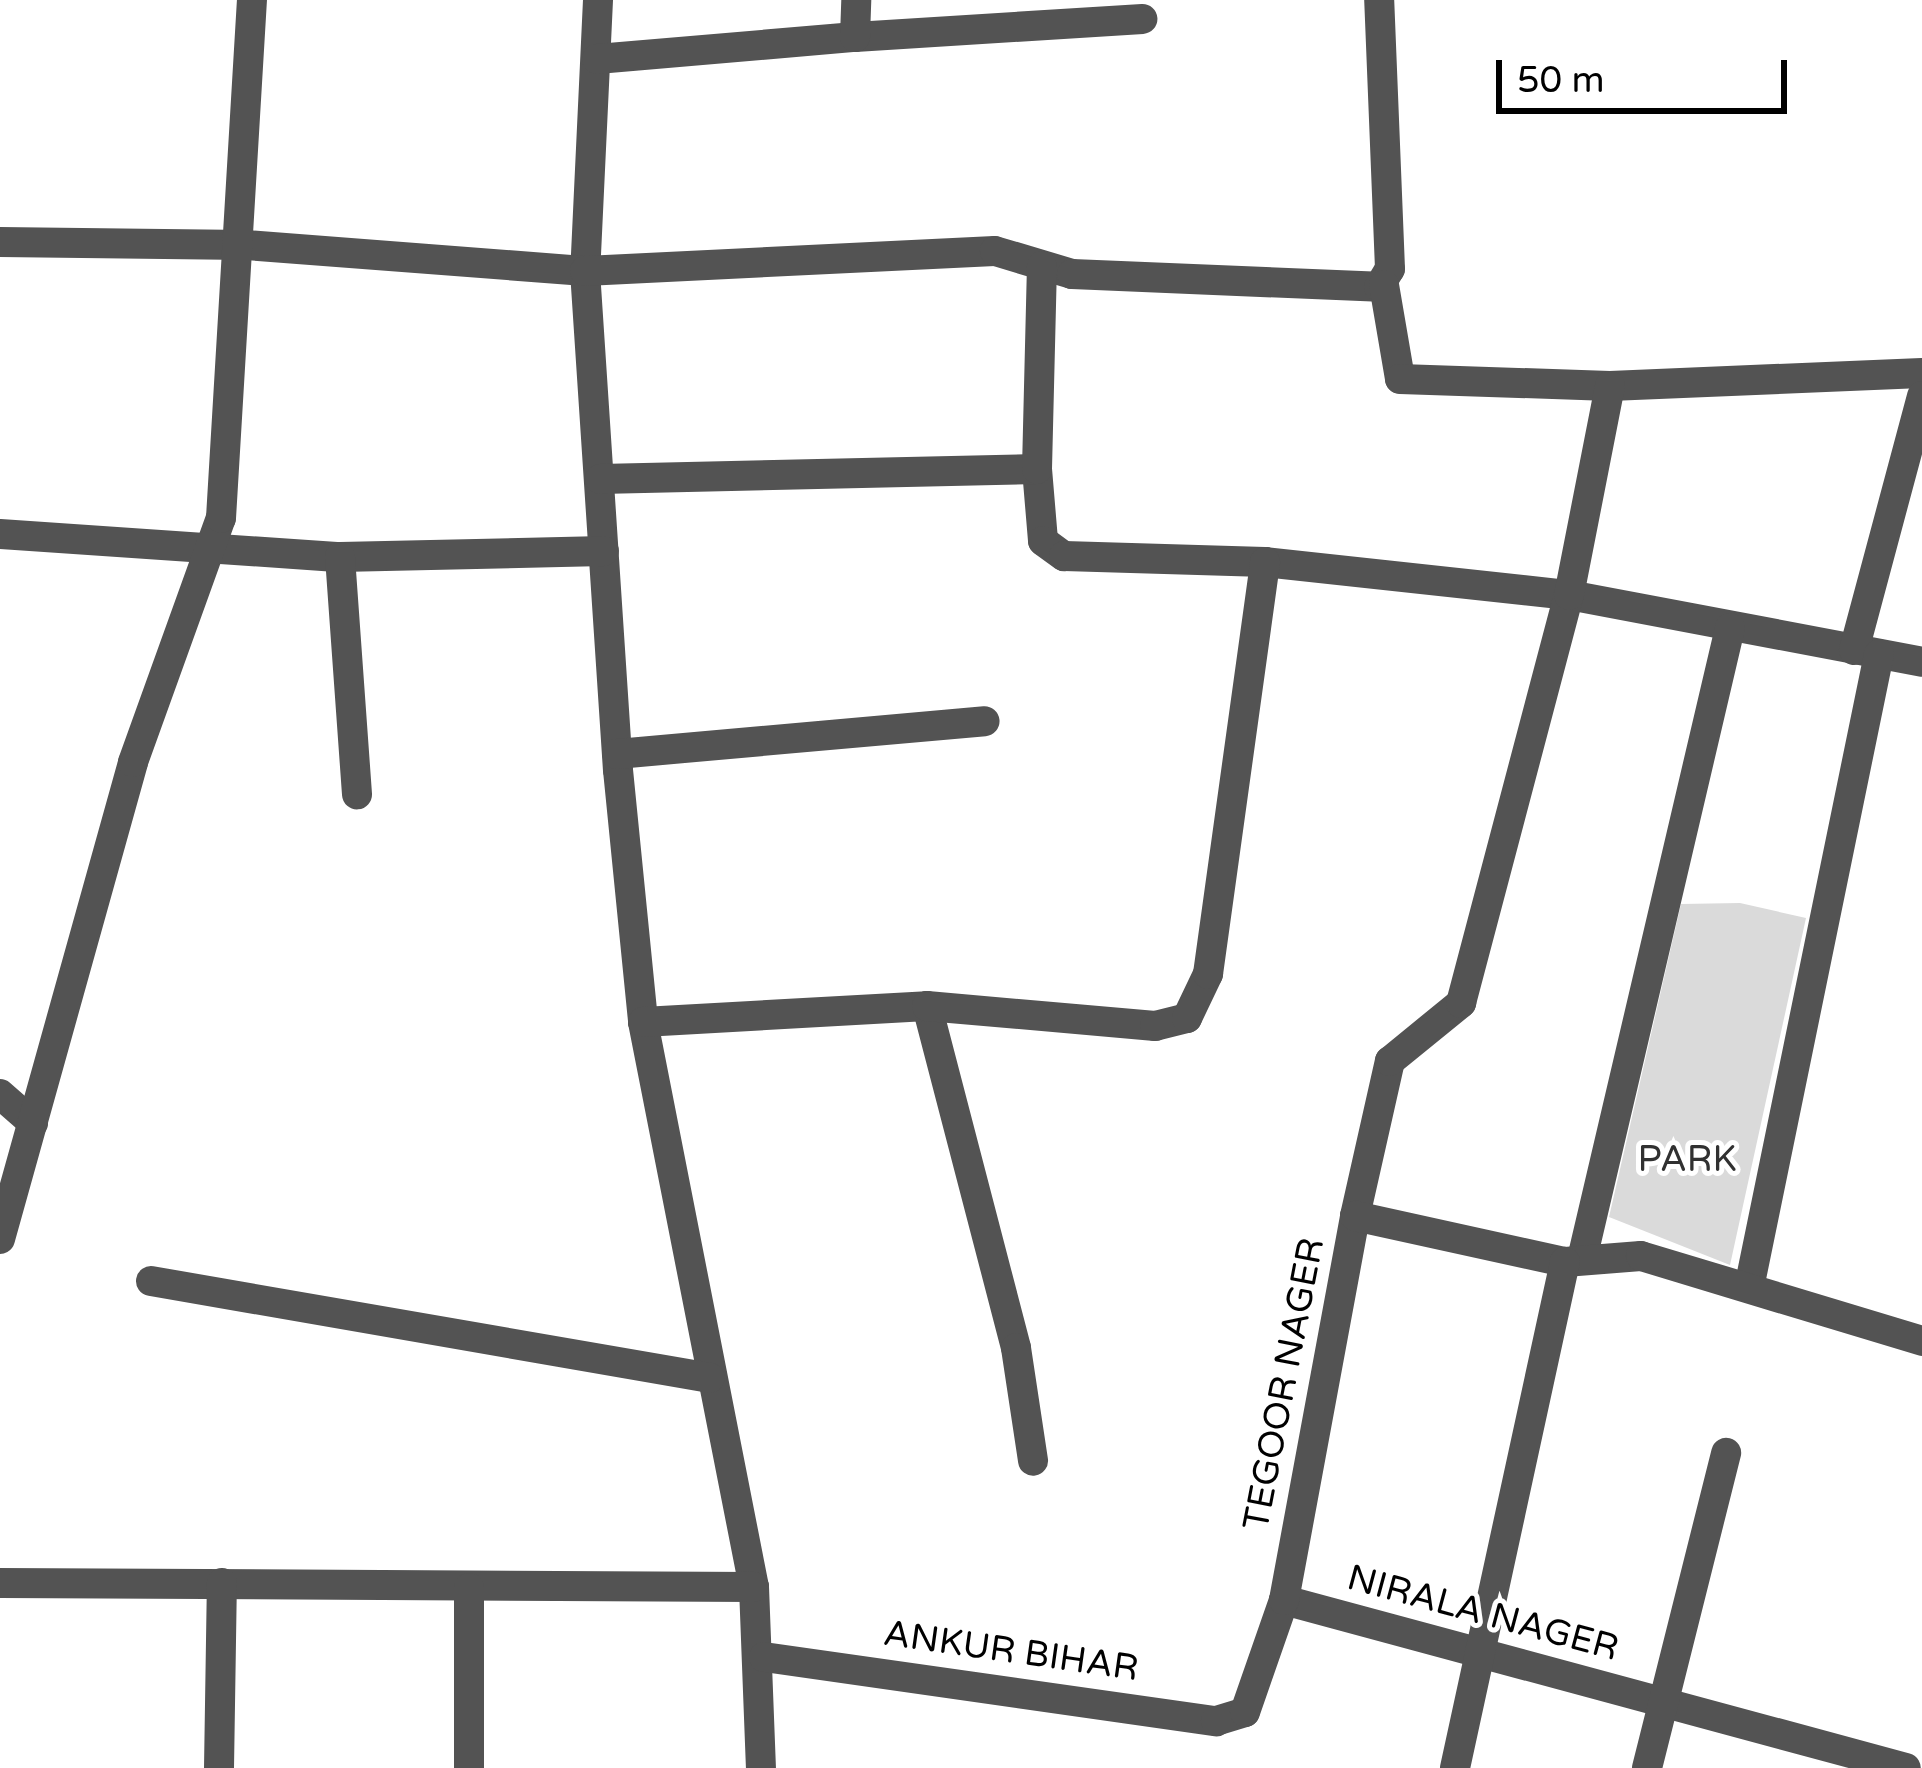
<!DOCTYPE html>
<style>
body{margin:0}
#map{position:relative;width:1922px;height:1768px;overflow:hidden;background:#fff;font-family:"Varela Round",sans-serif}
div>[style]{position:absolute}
.green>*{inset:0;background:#dadada}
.minor>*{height:30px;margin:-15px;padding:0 15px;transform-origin:15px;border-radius:15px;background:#535353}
span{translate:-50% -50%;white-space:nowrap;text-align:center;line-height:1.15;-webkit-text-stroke:10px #fff;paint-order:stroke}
.park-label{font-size:36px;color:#313131}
.street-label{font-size:36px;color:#000}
.scale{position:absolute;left:1496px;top:60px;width:291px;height:54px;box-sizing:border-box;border:6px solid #000;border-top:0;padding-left:15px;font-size:36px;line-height:42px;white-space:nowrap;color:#000;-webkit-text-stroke:9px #fff;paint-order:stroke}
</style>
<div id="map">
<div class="green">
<i style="clip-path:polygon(1740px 903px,1806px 918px,1730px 1265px,1609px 1217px,1681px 904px)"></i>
</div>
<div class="minor">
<i style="left:598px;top:0;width:271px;rotate:92.7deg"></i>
<i style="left:585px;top:271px;width:500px;rotate:86.22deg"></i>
<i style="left:618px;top:770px;width:253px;rotate:84.3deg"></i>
<i style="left:643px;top:1022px;width:576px;rotate:78.89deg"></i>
<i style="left:754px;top:1587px;width:181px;rotate:87.8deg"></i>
<i style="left:855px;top:37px;width:288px;rotate:-3.6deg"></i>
<i style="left:597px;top:59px;width:259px;rotate:-4.9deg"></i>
<i style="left:855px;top:37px;width:37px;rotate:-88deg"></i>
<i style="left:0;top:242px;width:246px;rotate:0.7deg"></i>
<i style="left:246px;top:245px;width:340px;rotate:4.4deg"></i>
<i style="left:585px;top:271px;width:410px;rotate:-2.8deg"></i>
<i style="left:995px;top:251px;width:80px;rotate:16.6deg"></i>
<i style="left:1072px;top:274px;width:307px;rotate:2.4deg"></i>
<i style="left:1379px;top:287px;width:21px;rotate:-59deg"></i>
<i style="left:1390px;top:269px;width:269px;rotate:-92.3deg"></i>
<i style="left:1384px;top:285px;width:95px;rotate:80.3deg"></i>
<i style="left:1400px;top:379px;width:210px;rotate:1.9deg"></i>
<i style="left:1610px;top:386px;width:312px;rotate:-2.4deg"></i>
<i style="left:1037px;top:469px;width:72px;rotate:85.2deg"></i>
<i style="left:1043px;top:541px;width:26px;rotate:36deg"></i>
<i style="left:1064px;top:556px;width:201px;rotate:1.7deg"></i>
<i style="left:1265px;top:562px;width:306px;rotate:6.2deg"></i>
<i style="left:1569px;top:595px;width:359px;rotate:10.7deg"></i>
<i style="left:600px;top:479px;width:437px;rotate:-1.3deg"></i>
<i style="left:1037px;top:469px;width:203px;rotate:-88.6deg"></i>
<i style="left:0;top:534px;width:341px;rotate:3.9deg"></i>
<i style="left:340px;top:557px;width:264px;rotate:-1.3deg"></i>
<i style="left:340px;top:557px;width:238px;rotate:85.9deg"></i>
<i style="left:1854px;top:650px;width:263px;rotate:-75deg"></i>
<i style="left:617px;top:754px;width:369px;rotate:-5.1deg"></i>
<i style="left:927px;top:1006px;width:353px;rotate:75.4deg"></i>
<i style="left:1016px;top:1348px;width:114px;rotate:81.4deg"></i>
<i style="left:643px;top:1022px;width:284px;rotate:-3.2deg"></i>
<i style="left:927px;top:1006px;width:229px;rotate:5deg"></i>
<i style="left:1155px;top:1026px;width:33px;rotate:-14deg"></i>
<i style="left:1187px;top:1018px;width:49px;rotate:-64.5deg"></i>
<i style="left:1208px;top:974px;width:416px;rotate:-82.1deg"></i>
<i style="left:0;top:1094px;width:44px;rotate:41.3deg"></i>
<i style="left:1355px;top:1216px;width:159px;rotate:-77.3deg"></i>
<i style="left:1390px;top:1061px;width:92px;rotate:-39.2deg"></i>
<i style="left:1461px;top:1003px;width:422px;rotate:-75.2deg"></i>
<i style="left:1569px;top:595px;width:213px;rotate:-78.9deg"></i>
<i style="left:0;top:1239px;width:495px;rotate:-74.4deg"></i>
<i style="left:133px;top:762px;width:259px;rotate:-70.2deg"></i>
<i style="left:221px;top:518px;width:519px;rotate:-86.58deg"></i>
<i style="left:1582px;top:1259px;width:648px;rotate:-76.8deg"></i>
<i style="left:151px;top:1281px;width:567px;rotate:9.84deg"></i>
<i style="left:1749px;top:1288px;width:647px;rotate:-78.41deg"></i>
<i style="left:0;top:1583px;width:754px;rotate:0.3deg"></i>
<i style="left:469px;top:1588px;width:180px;rotate:90deg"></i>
<i style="left:1284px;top:1600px;width:644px;rotate:15.11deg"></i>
<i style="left:764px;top:1657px;width:457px;rotate:8.1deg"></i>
<i style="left:1216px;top:1721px;width:30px;rotate:-17deg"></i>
<i style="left:1245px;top:1712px;width:119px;rotate:-70.8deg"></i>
<i style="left:1284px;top:1600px;width:391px;rotate:-79.5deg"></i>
<i style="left:1355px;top:1216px;width:215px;rotate:12.4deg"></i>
<i style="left:1565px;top:1262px;width:76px;rotate:-4.5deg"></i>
<i style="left:1641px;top:1256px;width:294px;rotate:16.8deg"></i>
<i style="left:219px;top:1768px;width:185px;rotate:-89.1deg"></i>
<i style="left:1455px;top:1768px;width:518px;rotate:-77.74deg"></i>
<i style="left:1647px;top:1768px;width:325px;rotate:-75.9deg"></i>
</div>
<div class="park-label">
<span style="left:1687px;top:1160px">PARK</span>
</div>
<div class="street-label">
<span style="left:1284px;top:1384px;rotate:-79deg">TEGOOR NAGER</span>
<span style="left:1483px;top:1613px;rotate:15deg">NIRALA NAGER</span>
<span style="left:1011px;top:1651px;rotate:8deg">ANKUR BIHAR</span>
</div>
<div class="scale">50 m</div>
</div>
